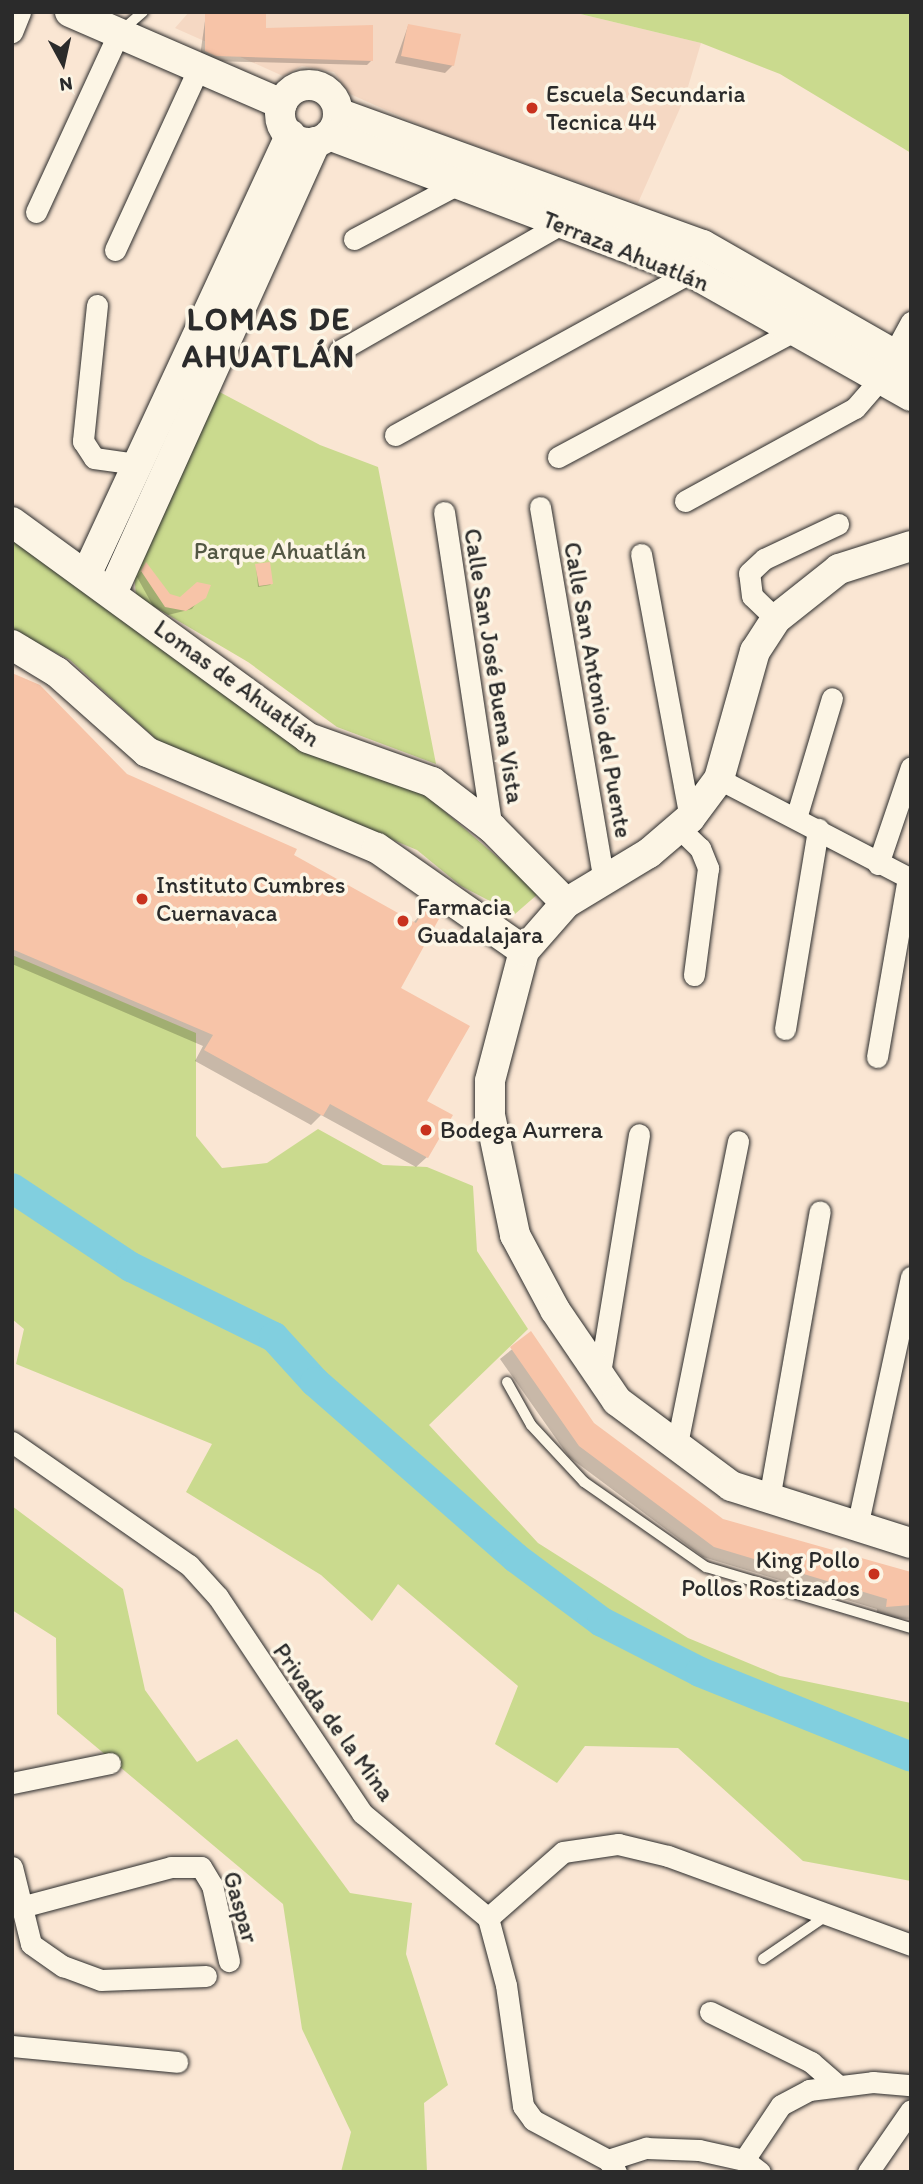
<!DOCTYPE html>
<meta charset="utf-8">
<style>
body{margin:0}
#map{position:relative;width:923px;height:2184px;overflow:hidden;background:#fae6d3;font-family:Itim,sans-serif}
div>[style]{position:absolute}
.built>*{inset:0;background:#f5d8c3}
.green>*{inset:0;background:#cada8e}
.shadow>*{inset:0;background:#0003}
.river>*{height:30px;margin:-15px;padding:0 15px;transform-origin:15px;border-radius:15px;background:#81cfdf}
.building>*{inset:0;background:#f7c4a8}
.roads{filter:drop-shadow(0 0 2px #2b2b2b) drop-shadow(0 0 2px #2b2b2b)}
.lane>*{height:10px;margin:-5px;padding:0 5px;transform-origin:5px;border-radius:5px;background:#fcf5e5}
.street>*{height:21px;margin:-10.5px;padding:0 10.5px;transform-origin:10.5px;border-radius:10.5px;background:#fcf5e5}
.secondary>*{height:30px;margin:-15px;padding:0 15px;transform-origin:15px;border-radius:15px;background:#fcf5e5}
.secondary>.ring{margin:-15px;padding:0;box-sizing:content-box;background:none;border:30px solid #fcf5e5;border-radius:50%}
.dots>*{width:19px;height:19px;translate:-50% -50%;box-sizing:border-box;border:4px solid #fcf5e5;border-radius:50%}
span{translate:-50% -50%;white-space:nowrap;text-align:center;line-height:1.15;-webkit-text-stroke:7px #fcf5e5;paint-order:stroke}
.poi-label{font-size:24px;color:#2b2b2b}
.left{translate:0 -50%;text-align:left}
.right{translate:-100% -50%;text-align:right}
.street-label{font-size:24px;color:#2b2b2b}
.park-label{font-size:24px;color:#535744}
.district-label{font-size:32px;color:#2b2b2b;font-weight:700;letter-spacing:2px}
.frame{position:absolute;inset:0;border:14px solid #2b2b2b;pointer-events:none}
.north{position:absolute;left:28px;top:28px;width:70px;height:70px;-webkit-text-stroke:5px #fcf5e5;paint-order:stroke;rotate:172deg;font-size:19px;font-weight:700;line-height:28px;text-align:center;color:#2b2b2b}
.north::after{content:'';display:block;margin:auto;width:24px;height:32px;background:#2b2b2b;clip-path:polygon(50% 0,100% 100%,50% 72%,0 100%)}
</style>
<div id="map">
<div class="built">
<i style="clip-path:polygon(189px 12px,572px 12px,701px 43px,685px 97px,638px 203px,431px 130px,350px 94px,334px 72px,302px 66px,283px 76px,175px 28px)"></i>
</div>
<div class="green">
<i style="clip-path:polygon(572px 12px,911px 12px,911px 153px,780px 74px,701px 43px)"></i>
<i style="clip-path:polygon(212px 388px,320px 445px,378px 467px,436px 764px,337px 727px,248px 662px,136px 596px,134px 572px)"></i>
<i style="clip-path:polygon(12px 528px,150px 637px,421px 791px,539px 893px,515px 914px,461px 886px,417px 850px,158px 741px,70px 660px,12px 630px)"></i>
<i style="clip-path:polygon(12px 955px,196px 1033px,196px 1136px,222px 1168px,267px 1163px,318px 1129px,383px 1165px,427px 1167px,473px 1186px,477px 1251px,528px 1329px,429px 1425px,538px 1543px,688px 1638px,780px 1676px,911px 1703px,911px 1881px,803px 1861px,678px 1748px,585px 1746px,557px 1783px,495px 1744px,518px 1686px,398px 1584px,372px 1621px,321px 1575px,186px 1492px,212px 1444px,16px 1364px,24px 1329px,12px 1319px)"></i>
<i style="clip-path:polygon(12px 1506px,123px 1589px,145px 1690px,197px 1762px,237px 1739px,350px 1893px,412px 1903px,406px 1954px,448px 2085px,424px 2103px,427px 2172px,341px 2172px,351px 2132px,302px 2029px,283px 1904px,57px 1714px,56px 1638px,12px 1610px)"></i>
</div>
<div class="shadow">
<i style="clip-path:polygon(206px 14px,264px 30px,372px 60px,367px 65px,211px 61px,200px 56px)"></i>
<i style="clip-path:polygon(408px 26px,453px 65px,445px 73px,395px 63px)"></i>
<i style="clip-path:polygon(146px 565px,169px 595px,180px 599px,208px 586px,192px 609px,168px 615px,153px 606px,137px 577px)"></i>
<i style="clip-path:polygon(256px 566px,272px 583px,270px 585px,258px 587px)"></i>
<i style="clip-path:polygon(12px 675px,126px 775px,413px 923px,425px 910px,398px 988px,425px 1102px,427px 1157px,416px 1167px,321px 1115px,311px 1125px,195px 1061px,203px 1046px,12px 964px)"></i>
<i style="clip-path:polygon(531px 1334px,592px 1425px,723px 1520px,911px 1574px,911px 1619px,876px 1617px,877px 1609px,703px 1557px,569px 1457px,500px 1359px)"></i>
</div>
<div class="river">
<i style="left:12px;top:1188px;width:143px;rotate:33.6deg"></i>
<i style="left:131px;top:1267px;width:159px;rotate:26.1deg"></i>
<i style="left:274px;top:1337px;width:61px;rotate:47.7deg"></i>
<i style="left:315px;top:1382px;width:267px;rotate:41.2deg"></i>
<i style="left:516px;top:1558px;width:107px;rotate:36.7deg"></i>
<i style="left:602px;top:1622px;width:110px;rotate:27deg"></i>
<i style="left:700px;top:1672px;width:227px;rotate:21.9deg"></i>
</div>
<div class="building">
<i style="clip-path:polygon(205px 12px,266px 13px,266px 28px,373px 25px,373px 61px,216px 56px,205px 51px)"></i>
<i style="clip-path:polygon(408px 24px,461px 34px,454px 66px,401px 56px)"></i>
<i style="clip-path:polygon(146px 562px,170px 594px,180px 597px,197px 582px,211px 585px,206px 598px,186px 611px,165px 607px,141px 571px)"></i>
<i style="clip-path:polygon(270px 562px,273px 584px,259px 586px,255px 564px)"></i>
<i style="clip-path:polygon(12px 673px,40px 685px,127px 774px,297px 849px,294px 855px,416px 923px,425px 908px,440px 917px,401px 988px,470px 1026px,427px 1101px,453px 1115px,428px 1158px,330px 1104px,323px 1116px,204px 1050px,213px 1035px,12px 949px)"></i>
<i style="clip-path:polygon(531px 1331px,594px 1423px,723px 1519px,911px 1572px,911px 1605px,886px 1607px,887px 1599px,714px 1547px,579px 1446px,510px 1347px)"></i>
</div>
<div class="roads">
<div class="lane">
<i style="left:121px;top:31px;width:29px;rotate:-41deg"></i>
<i style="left:507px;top:1382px;width:49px;rotate:60.8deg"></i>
<i style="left:531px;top:1425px;width:78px;rotate:47.1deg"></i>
<i style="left:584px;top:1482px;width:149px;rotate:34.9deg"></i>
<i style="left:706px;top:1567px;width:214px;rotate:16.6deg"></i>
<i style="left:763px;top:1959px;width:73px;rotate:-34.3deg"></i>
</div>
<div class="street">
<i style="left:12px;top:32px;width:22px;rotate:-68deg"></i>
<i style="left:36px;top:212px;width:198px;rotate:-65.2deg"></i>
<i style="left:354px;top:239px;width:113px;rotate:-27.9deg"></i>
<i style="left:115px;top:250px;width:201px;rotate:-65.3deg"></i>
<i style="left:97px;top:305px;width:137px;rotate:95.9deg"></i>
<i style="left:83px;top:441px;width:20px;rotate:57deg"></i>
<i style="left:94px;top:458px;width:42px;rotate:8.1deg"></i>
<i style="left:339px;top:351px;width:256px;rotate:-29.8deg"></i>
<i style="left:395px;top:435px;width:338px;rotate:-28.8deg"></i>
<i style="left:558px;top:457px;width:268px;rotate:-28.1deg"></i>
<i style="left:685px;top:501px;width:194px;rotate:-28.7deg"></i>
<i style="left:855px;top:408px;width:38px;rotate:-49deg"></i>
<i style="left:880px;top:379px;width:65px;rotate:-61.5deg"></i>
<i style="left:540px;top:507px;width:380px;rotate:80.3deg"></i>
<i style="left:444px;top:512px;width:320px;rotate:81.4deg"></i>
<i style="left:641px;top:554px;width:269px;rotate:79.5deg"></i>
<i style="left:776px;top:619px;width:33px;rotate:-136deg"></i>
<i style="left:752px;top:596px;width:23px;rotate:-97deg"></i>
<i style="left:749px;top:573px;width:21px;rotate:-43deg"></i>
<i style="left:764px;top:559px;width:82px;rotate:-25.3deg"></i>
<i style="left:719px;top:779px;width:216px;rotate:27.5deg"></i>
<i style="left:796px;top:818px;width:125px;rotate:-73.3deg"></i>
<i style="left:680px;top:829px;width:28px;rotate:44deg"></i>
<i style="left:700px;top:848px;width:22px;rotate:68deg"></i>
<i style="left:708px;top:868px;width:108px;rotate:97.5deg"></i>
<i style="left:878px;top:864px;width:102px;rotate:-71.2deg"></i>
<i style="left:785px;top:1029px;width:203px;rotate:-80.6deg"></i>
<i style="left:877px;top:1057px;width:182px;rotate:-80.2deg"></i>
<i style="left:599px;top:1379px;width:248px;rotate:-80.7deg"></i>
<i style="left:12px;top:1442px;width:216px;rotate:34.8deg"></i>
<i style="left:189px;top:1565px;width:43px;rotate:47.8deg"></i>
<i style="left:218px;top:1597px;width:260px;rotate:56.3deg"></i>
<i style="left:362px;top:1813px;width:164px;rotate:39.8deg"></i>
<i style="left:488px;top:1918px;width:69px;rotate:75deg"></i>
<i style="left:506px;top:1985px;width:122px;rotate:82deg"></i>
<i style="left:523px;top:2106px;width:17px;rotate:54deg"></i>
<i style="left:533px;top:2120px;width:85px;rotate:28.1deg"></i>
<i style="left:608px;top:2160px;width:14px;rotate:56deg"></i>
<i style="left:676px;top:1449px;width:314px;rotate:-78.6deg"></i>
<i style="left:769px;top:1499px;width:292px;rotate:-80deg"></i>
<i style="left:857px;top:1527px;width:256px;rotate:-77.8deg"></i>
<i style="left:12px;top:1783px;width:100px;rotate:-11.5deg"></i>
<i style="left:12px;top:1867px;width:79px;rotate:76.1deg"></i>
<i style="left:21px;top:1907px;width:155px;rotate:-14.9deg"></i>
<i style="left:171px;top:1867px;width:30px"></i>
<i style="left:201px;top:1867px;width:21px;rotate:59deg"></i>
<i style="left:212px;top:1885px;width:78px;rotate:77.4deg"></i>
<i style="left:488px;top:1918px;width:100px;rotate:-41.3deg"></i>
<i style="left:563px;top:1852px;width:56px;rotate:-8.3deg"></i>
<i style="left:618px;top:1844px;width:51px;rotate:13.5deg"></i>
<i style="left:668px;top:1856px;width:259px;rotate:20.1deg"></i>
<i style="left:31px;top:1944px;width:39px;rotate:35deg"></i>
<i style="left:63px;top:1966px;width:40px;rotate:20.2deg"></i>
<i style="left:101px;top:1980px;width:105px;rotate:-2.2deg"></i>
<i style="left:710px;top:2012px;width:113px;rotate:26.3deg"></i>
<i style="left:811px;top:2062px;width:35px;rotate:41deg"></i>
<i style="left:12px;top:2046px;width:166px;rotate:5.5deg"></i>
<i style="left:608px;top:2160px;width:40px;rotate:-18deg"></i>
<i style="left:646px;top:2148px;width:53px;rotate:2.2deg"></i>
<i style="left:699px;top:2150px;width:46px;rotate:12.5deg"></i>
<i style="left:744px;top:2160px;width:20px;rotate:37deg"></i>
<i style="left:744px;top:2160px;width:66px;rotate:-56.1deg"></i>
<i style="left:781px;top:2105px;width:32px;rotate:-28deg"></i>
<i style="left:809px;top:2090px;width:64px;rotate:-7.1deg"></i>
<i style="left:873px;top:2082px;width:38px;rotate:5deg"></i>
<i style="left:868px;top:2172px;width:75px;rotate:-55.3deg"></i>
</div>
<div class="secondary">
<i style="left:70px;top:12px;width:231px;rotate:23.5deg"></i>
<i class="ring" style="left:280px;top:85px;width:28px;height:28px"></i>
<i style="left:338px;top:113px;width:388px;rotate:19.9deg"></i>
<i style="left:703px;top:245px;width:240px;rotate:29.8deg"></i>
<i style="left:329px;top:135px;width:387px;rotate:20.7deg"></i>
<i style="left:691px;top:272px;width:253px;rotate:29.4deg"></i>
<i style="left:12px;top:522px;width:366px;rotate:36.1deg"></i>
<i style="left:308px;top:738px;width:132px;rotate:19.5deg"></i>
<i style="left:432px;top:782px;width:76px;rotate:37.5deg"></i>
<i style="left:492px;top:828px;width:105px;rotate:45.4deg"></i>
<i style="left:911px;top:546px;width:76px;rotate:162.3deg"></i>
<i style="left:839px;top:569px;width:80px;rotate:141.6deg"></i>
<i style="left:776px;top:619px;width:38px;rotate:123deg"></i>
<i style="left:755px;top:651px;width:133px;rotate:105.7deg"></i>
<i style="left:719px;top:779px;width:49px;rotate:126.6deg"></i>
<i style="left:690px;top:818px;width:54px;rotate:139.5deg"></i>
<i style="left:649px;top:853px;width:97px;rotate:148.9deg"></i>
<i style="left:566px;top:903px;width:64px;rotate:131.2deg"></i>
<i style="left:524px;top:951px;width:134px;rotate:104.7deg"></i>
<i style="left:490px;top:1081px;width:34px;rotate:90deg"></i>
<i style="left:490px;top:1115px;width:123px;rotate:78.2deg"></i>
<i style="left:515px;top:1235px;width:85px;rotate:61.9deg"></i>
<i style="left:555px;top:1310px;width:110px;rotate:55.7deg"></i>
<i style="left:617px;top:1401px;width:142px;rotate:36.7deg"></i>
<i style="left:731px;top:1486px;width:189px;rotate:17.6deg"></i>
<i style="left:88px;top:571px;width:481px;rotate:-65.1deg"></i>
<i style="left:112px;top:593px;width:495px;rotate:-65.7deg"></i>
<i style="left:12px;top:645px;width:52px;rotate:31deg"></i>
<i style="left:57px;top:672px;width:120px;rotate:41.6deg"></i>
<i style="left:147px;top:752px;width:249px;rotate:22.7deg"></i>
<i style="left:377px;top:848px;width:179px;rotate:35deg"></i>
</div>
</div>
<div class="dots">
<i style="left:532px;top:108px;background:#c8321e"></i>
<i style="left:142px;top:899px;background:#c8321e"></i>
<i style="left:403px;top:921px;background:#c8321e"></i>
<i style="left:426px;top:1130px;background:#c8321e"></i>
<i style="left:874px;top:1574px;background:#c8321e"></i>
</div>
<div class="poi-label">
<span class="left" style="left:546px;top:108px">Escuela Secundaria<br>Tecnica 44</span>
<span class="left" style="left:156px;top:899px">Instituto Cumbres<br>Cuernavaca</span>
<span class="left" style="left:417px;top:921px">Farmacia<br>Guadalajara</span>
<span class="left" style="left:440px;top:1130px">Bodega Aurrera</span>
<span class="right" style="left:860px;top:1574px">King Pollo<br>Pollos Rostizados</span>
</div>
<div class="street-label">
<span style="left:626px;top:251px;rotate:22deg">Terraza Ahuatlán</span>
<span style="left:494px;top:666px;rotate:81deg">Calle San José Buena Vista</span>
<span style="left:237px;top:683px;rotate:36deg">Lomas de Ahuatlán</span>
<span style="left:598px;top:690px;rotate:80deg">Calle San Antonio del Puente</span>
<span style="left:334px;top:1722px;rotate:54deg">Privada de la Mina</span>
<span style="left:241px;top:1907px;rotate:74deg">Gaspar</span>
</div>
<div class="park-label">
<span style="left:280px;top:551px">Parque Ahuatlán</span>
</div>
<div class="district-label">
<span style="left:269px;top:338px">LOMAS DE<br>AHUATLÁN</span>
</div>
<div class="frame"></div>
<div class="north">N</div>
</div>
